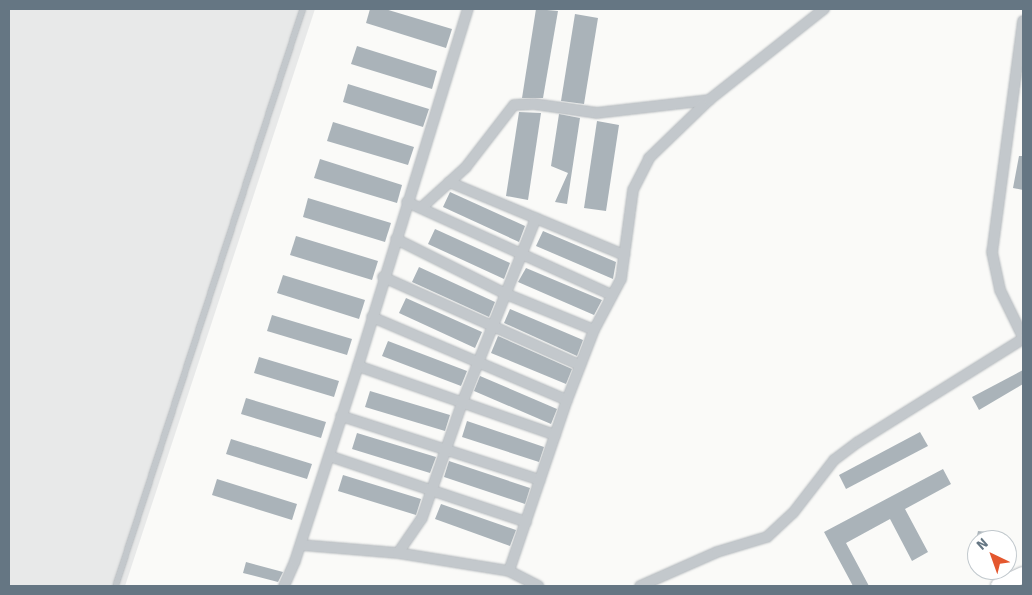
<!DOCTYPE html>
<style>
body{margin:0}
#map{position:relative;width:1032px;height:595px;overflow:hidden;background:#fafaf8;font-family:Signika,sans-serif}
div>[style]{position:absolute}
.built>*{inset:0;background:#e8e9e9}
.building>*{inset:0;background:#aab3b9}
.roads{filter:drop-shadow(0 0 1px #b4b9bd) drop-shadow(0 0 1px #b4b9bd)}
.service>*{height:5px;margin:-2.5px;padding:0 2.5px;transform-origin:2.5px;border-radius:2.5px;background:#c3c8cc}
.minor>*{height:10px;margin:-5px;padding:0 5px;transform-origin:5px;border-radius:5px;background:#c3c8cc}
.trunk>*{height:16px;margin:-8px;padding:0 8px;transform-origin:8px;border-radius:8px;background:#fff}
span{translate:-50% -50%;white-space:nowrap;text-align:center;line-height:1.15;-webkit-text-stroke:5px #fff;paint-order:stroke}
.frame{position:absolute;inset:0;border:10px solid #657683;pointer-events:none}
.north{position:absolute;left:967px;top:530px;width:50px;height:50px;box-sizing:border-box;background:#fff;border:1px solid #c1c8cd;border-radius:50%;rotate:318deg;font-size:14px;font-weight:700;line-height:20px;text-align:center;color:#657683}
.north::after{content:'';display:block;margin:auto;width:18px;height:22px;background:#e4572e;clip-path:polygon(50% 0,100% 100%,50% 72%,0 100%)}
</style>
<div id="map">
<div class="built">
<i style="clip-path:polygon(9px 9px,315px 9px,125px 586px,9px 586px)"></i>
</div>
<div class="building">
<i style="clip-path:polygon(370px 9px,385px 9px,452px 29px,446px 48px,366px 23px)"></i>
<i style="clip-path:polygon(536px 9px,558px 11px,543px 98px,522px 98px)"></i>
<i style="clip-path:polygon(575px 14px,598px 18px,584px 104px,561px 101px)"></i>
<i style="clip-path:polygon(357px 46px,437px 71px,432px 89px,351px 64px)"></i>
<i style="clip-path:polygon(348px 84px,429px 109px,423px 127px,343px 102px)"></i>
<i style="clip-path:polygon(519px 112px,541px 113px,528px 200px,506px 196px)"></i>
<i style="clip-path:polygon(559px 114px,580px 118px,567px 204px,555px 202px,568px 173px,551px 166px)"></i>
<i style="clip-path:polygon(597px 121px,619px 125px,606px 211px,584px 208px)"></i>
<i style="clip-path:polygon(333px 122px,414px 147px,408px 165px,327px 141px)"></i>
<i style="clip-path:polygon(1019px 156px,1023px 156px,1023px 190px,1013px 188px)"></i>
<i style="clip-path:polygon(320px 159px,402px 185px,397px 203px,314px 178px)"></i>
<i style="clip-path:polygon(450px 192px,525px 226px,519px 242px,443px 207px)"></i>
<i style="clip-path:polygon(308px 198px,391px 223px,385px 242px,303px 217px)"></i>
<i style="clip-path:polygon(435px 229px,510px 263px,504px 279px,428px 244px)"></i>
<i style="clip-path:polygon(543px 231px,616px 262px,613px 279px,536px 246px)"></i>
<i style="clip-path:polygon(296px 236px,378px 261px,372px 280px,290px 255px)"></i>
<i style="clip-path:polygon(419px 267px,495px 302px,489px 317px,412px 282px)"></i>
<i style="clip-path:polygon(526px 268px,602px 300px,594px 315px,518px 282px)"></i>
<i style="clip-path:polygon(283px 275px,365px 300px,359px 319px,277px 293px)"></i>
<i style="clip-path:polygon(406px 298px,482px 332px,475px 348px,399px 313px)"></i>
<i style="clip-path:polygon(510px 309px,583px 340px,577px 356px,504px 323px)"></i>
<i style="clip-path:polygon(272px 315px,352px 339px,347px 355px,267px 331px)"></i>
<i style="clip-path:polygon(498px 336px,572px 369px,566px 384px,491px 353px)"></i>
<i style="clip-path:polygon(388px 341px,467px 371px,461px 386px,382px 356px)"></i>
<i style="clip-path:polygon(259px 357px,339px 381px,334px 397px,254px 373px)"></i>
<i style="clip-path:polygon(1023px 370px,1023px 384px,979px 410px,972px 397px)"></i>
<i style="clip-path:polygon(480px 376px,557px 409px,551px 424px,474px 391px)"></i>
<i style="clip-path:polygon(370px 391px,450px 415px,445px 431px,365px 407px)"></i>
<i style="clip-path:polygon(246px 398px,326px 422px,321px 438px,241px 414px)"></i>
<i style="clip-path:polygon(467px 421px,544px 447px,539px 462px,462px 437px)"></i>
<i style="clip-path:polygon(920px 432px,928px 446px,846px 489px,839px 475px)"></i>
<i style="clip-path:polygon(357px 433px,436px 457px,430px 473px,352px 449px)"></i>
<i style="clip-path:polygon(231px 439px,312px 464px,307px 479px,226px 454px)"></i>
<i style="clip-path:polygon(449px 461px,530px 488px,525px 504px,444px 477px)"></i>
<i style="clip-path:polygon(943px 469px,951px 484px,905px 509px,928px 552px,912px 561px,890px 519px,846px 543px,869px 586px,853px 586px,824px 532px)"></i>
<i style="clip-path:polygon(343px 475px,421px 499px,416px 515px,338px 491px)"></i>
<i style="clip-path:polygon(217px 479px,297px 504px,292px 520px,212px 495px)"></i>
<i style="clip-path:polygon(441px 504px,516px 530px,510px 546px,435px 519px)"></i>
<i style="clip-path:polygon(978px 531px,1005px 534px,1005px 540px,976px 540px)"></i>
<i style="clip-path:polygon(246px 562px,283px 572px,278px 582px,243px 573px)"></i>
</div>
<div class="roads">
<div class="service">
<i style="left:115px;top:586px;width:607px;rotate:-72.04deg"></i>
</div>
<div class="minor">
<i style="left:1023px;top:21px;width:233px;rotate:97.6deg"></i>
<i style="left:992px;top:252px;width:39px;rotate:78deg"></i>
<i style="left:1000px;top:290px;width:52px;rotate:63.9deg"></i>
<i style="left:449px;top:182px;width:190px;rotate:22.6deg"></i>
<i style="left:407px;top:202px;width:225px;rotate:24.4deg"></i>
<i style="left:421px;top:208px;width:61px;rotate:-42.3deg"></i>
<i style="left:466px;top:167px;width:78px;rotate:-52.3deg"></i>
<i style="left:514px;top:105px;width:20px;rotate:-3deg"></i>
<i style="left:534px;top:104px;width:64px;rotate:8.1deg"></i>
<i style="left:597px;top:113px;width:113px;rotate:-6.6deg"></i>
<i style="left:396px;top:239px;width:123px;rotate:26.6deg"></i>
<i style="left:506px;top:294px;width:95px;rotate:22.2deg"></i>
<i style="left:383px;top:277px;width:216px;rotate:24.1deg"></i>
<i style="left:372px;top:317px;width:212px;rotate:23.1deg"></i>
<i style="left:358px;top:366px;width:209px;rotate:19.3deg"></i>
<i style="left:341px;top:416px;width:209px;rotate:17.8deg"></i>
<i style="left:329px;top:456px;width:208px;rotate:18.5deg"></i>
<i style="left:301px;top:545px;width:97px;rotate:4.7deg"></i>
<i style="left:398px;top:553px;width:112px;rotate:9.2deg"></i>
<i style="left:509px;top:571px;width:33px;rotate:27deg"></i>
<i style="left:398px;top:553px;width:42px;rotate:-55.6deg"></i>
<i style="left:422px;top:518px;width:122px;rotate:-70.8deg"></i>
<i style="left:462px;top:403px;width:199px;rotate:-68.2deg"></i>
<i style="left:509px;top:571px;width:181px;rotate:-71.3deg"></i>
<i style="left:567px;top:400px;width:75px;rotate:-68.9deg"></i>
<i style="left:594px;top:330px;width:58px;rotate:-62.1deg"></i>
<i style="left:621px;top:279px;width:90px;rotate:-82.3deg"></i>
<i style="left:633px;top:190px;width:36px;rotate:-63deg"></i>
<i style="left:649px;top:158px;width:83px;rotate:-44deg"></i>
<i style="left:709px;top:100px;width:147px;rotate:-38.4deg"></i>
<i style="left:284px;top:586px;width:27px;rotate:-66deg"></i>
<i style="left:295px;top:561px;width:205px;rotate:-72.1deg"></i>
<i style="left:358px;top:366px;width:374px;rotate:-72.9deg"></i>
<i style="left:640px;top:586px;width:84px;rotate:-23.8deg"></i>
<i style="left:717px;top:552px;width:52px;rotate:-16.7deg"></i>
<i style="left:767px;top:537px;width:35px;rotate:-43deg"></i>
<i style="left:793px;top:513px;width:67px;rotate:-52.3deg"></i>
<i style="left:834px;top:460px;width:30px;rotate:-37deg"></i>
<i style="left:858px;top:442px;width:195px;rotate:-32deg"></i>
</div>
<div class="trunk">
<i style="left:999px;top:586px;width:26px;rotate:-25deg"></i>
</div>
</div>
<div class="frame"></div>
<div class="north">N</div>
</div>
